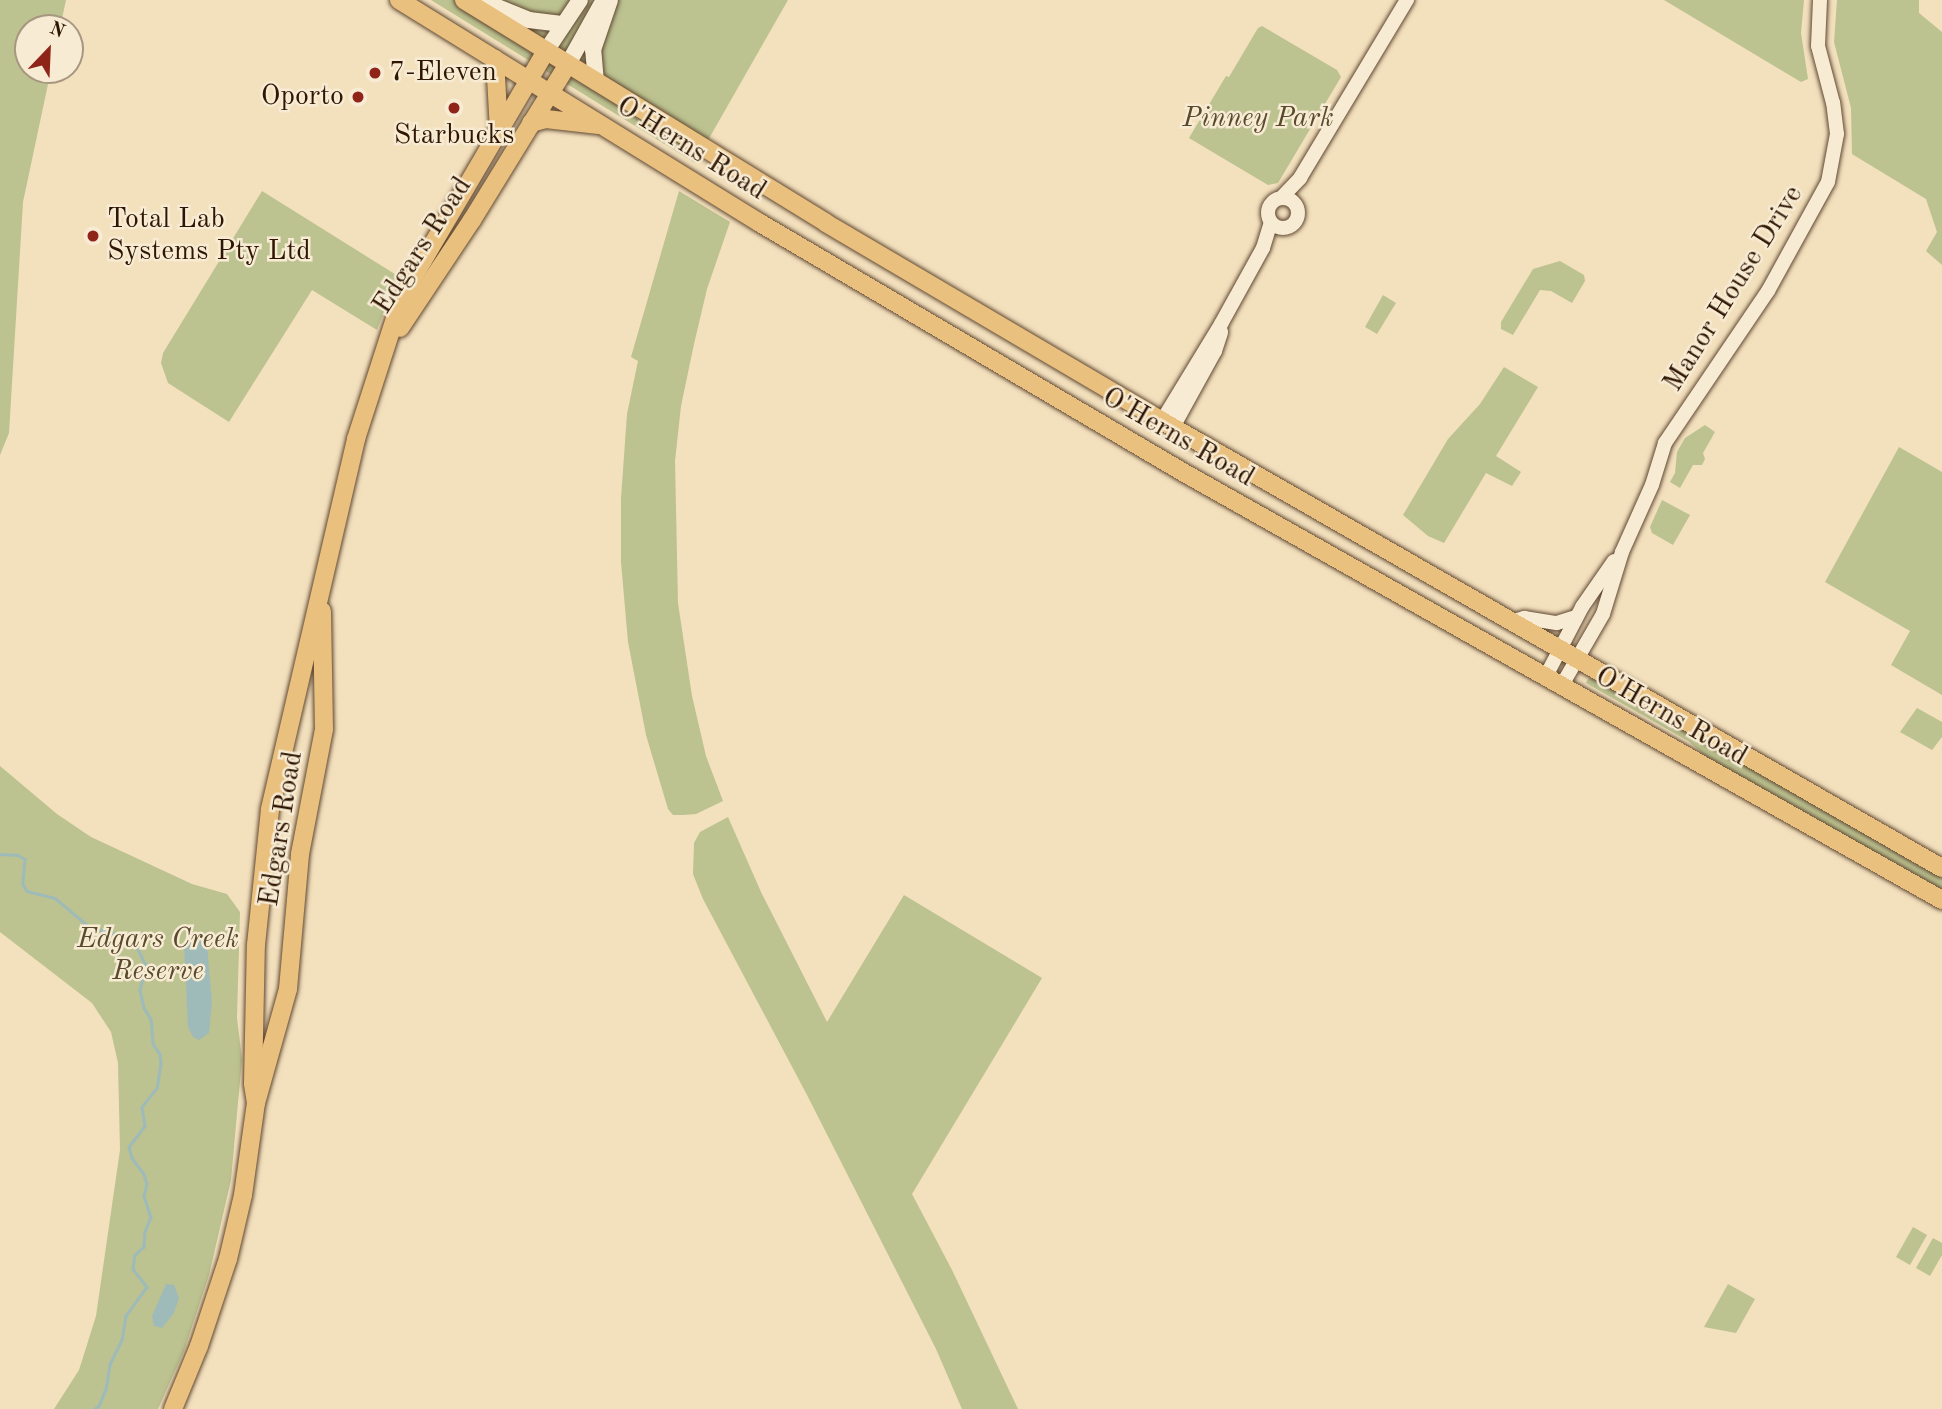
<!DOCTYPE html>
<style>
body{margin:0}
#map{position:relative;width:1942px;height:1409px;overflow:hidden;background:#f3e0bd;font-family:"Old Standard TT",serif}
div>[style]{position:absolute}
.green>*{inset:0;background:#bcc290}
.water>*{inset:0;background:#9ebbba}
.stream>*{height:2.5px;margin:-1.25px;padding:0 1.25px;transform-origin:1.25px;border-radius:1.25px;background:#9ebbba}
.roads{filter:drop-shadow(0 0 2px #604832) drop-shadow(0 0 2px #604832)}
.tertiary>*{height:14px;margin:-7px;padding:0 7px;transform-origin:7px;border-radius:7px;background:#f7ebd4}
.tertiary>.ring{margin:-7px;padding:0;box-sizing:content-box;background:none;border:14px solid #f7ebd4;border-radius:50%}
.secondary>*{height:16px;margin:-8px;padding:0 8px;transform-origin:8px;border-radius:8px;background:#f7ebd4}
.primary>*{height:18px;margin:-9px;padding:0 9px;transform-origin:9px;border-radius:9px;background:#eac07e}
.dots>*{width:19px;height:19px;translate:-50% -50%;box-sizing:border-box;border:4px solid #f7ebd4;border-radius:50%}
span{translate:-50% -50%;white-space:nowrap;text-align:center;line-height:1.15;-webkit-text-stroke:5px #f7ebd4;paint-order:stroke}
.poi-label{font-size:28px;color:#2f1603}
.left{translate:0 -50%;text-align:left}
.right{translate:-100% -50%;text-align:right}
.park-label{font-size:28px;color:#594a2d;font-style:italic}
.street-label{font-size:28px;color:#2f1603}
.north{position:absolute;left:14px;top:14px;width:70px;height:70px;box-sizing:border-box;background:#f7ebd4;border:2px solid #a79680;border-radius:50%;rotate:23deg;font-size:19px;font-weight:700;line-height:28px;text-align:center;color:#2f1603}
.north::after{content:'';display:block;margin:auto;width:24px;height:32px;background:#8f2418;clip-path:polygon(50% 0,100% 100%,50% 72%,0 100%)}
</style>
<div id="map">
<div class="green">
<i style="clip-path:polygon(0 0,66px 0,60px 28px,28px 28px,28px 70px,51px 70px,23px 202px,9px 433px,0 455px)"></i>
<i style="clip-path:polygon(431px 0,788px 0,695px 163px)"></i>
<i style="clip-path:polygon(1664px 0,1804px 0,1801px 33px,1808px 79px,1801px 82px)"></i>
<i style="clip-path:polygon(1837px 0,1919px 0,1919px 13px,1942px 32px,1942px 265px,1926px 251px,1937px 232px,1926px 199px,1852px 154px,1851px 108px,1834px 42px)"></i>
<i style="clip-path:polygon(1262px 26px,1337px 70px,1341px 77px,1278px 183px,1268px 185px,1189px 138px,1226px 76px,1229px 77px,1258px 28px)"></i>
<i style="clip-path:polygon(262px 191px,398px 276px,377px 330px,312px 290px,229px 422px,168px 383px,161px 363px,163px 353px)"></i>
<i style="clip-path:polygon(679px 191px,730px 222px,707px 289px,694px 344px,681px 406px,675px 461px,678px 603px,692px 696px,706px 756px,723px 801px,696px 814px,683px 815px,673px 815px,668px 809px,646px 735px,628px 642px,621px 562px,621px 498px,627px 414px,638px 361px,631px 357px)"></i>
<i style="clip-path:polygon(1560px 261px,1584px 275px,1585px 281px,1572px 303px,1551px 291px,1540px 290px,1513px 335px,1501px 329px,1501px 322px,1533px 269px)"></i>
<i style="clip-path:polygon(1383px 295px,1396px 303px,1377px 334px,1365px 327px)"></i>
<i style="clip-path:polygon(1504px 367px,1538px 387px,1496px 456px,1521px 472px,1512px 486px,1486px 473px,1444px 543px,1428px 536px,1403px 515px,1448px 439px,1480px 404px)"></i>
<i style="clip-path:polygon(1705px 425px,1715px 432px,1703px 453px,1705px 459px,1702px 465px,1693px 465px,1680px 488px,1670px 482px,1675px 473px,1677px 452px,1685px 438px)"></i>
<i style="clip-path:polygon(1899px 447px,1942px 472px,1942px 695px,1891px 665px,1910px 631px,1825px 582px)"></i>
<i style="clip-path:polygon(1662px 500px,1690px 515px,1673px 545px,1652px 533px,1650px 527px)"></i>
<i style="clip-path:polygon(1597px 676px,1942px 870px,1942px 892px,1713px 763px,1688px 741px,1586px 683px,1588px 679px)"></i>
<i style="clip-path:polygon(1917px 708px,1942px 722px,1942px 737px,1932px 750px,1900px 732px)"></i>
<i style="clip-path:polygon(0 766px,57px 814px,91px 837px,192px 884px,227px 894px,240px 912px,237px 1018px,242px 1059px,231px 1180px,209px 1275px,184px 1351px,158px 1409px,54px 1409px,79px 1370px,96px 1316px,120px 1150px,118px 1063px,111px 1032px,92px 1003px,0 932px)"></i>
<i style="clip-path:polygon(728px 817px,761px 892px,827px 1022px,904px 895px,1042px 978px,912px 1194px,952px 1270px,1018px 1409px,962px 1409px,936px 1349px,806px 1093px,703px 899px,693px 874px,694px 843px,700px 832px)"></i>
<i style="clip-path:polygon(1913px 1227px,1927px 1235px,1910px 1265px,1896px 1257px)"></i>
<i style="clip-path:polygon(1933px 1238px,1942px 1243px,1942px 1255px,1930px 1276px,1916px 1268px)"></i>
<i style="clip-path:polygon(1728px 1284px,1755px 1299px,1736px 1333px,1704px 1327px)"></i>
</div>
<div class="water">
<i style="clip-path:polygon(200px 934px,207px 946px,212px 1002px,209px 1033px,199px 1040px,193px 1037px,188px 1027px,184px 945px,187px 935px)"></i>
<i style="clip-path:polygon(166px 1284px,174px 1285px,179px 1298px,174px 1313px,162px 1328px,154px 1326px,152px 1316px)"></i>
</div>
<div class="stream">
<i style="left:0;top:854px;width:18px;rotate:3deg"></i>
<i style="left:18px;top:855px;width:8px;rotate:30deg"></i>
<i style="left:25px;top:859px;width:25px;rotate:95deg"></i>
<i style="left:23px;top:884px;width:8px;rotate:60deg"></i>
<i style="left:27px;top:891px;width:29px;rotate:14deg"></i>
<i style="left:55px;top:898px;width:48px;rotate:40deg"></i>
<i style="left:92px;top:929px;width:16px;rotate:7deg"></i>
<i style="left:108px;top:931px;width:28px;rotate:21deg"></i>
<i style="left:134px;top:941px;width:28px;rotate:64deg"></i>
<i style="left:146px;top:966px;width:25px;rotate:104deg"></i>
<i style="left:140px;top:990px;width:18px;rotate:77deg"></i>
<i style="left:144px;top:1008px;width:13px;rotate:58deg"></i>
<i style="left:151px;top:1019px;width:25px;rotate:85deg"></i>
<i style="left:153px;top:1044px;width:12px;rotate:55deg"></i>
<i style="left:160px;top:1054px;width:10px;rotate:84deg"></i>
<i style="left:161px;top:1064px;width:24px;rotate:99deg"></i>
<i style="left:157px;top:1088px;width:24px;rotate:128deg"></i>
<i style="left:142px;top:1107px;width:19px;rotate:81deg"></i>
<i style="left:145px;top:1126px;width:26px;rotate:127deg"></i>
<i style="left:129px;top:1147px;width:11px;rotate:75deg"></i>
<i style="left:132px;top:1158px;width:20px;rotate:53deg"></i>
<i style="left:144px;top:1174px;width:10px;rotate:73deg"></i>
<i style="left:147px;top:1184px;width:12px;rotate:104deg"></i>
<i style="left:144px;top:1196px;width:22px;rotate:72deg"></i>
<i style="left:151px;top:1217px;width:16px;rotate:112deg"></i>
<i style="left:145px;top:1232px;width:15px;rotate:94deg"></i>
<i style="left:144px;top:1247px;width:12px;rotate:138deg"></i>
<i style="left:135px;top:1255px;width:14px;rotate:98deg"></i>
<i style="left:133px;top:1269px;width:23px;rotate:52deg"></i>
<i style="left:147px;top:1287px;width:36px;rotate:126deg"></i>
<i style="left:126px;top:1316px;width:24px;rotate:99deg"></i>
<i style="left:122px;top:1340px;width:28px;rotate:116deg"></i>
<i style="left:110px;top:1365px;width:24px;rotate:99deg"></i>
<i style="left:106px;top:1389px;width:18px;rotate:112deg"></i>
<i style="left:99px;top:1406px;width:5px;rotate:143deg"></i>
</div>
<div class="roads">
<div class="tertiary">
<i style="left:1281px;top:198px;width:28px;rotate:-46deg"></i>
<i style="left:1300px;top:178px;width:208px;rotate:-59deg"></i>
<i class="ring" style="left:1268px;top:198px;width:16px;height:16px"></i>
<i style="left:1162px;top:421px;width:114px;rotate:-58.7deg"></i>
<i style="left:1221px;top:324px;width:87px;rotate:-61.1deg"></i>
<i style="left:1263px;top:248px;width:27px;rotate:-73deg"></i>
<i style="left:1173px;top:427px;width:87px;rotate:-61.1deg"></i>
<i style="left:1215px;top:351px;width:20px;rotate:-72deg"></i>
<i style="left:1510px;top:622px;width:15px;rotate:-16deg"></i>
<i style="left:1524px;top:618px;width:33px;rotate:9deg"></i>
<i style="left:1557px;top:623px;width:20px;rotate:-18deg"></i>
<i style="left:1546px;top:676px;width:78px;rotate:-62.4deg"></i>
<i style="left:1582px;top:607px;width:56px;rotate:-55.2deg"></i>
<i style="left:1562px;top:685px;width:82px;rotate:-60deg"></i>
<i style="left:1603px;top:614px;width:65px;rotate:-73deg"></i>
<i style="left:1622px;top:552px;width:73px;rotate:-65.9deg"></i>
<i style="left:1652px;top:485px;width:44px;rotate:-72.8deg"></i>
<i style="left:1665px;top:443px;width:184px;rotate:-55.9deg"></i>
<i style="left:1768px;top:291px;width:124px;rotate:-61.2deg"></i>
<i style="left:1828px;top:182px;width:49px;rotate:-79.4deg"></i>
<i style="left:1837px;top:134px;width:31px;rotate:-97deg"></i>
<i style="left:1833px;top:103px;width:59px;rotate:-104.7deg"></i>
<i style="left:1818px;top:46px;width:46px;rotate:-87.5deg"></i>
</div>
<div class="secondary">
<i style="left:480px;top:0;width:53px;rotate:22.2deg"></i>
<i style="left:529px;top:20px;width:35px;rotate:7deg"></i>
<i style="left:546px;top:51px;width:61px;rotate:-56.3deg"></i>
<i style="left:568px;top:64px;width:68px;rotate:-60.8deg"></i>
<i style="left:596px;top:82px;width:32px;rotate:-95deg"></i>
<i style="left:593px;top:50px;width:53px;rotate:-71.2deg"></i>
</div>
<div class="primary">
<i style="left:399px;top:0;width:424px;rotate:31.7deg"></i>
<i style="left:760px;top:223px;width:497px;rotate:30.5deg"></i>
<i style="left:1188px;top:475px;width:866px;rotate:29.41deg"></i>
<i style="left:464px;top:0;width:425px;rotate:31.6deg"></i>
<i style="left:826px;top:223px;width:390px;rotate:30.5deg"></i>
<i style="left:1162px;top:421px;width:899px;rotate:29.82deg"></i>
<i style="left:495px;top:59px;width:72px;rotate:86.8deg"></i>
<i style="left:531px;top:123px;width:16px;rotate:-15deg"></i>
<i style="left:546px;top:119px;width:53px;rotate:6.5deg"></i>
<i style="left:400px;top:328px;width:130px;rotate:-56.3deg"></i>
<i style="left:472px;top:220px;width:183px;rotate:-58.4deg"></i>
<i style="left:256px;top:1103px;width:20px;rotate:-99deg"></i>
<i style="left:253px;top:1083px;width:138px;rotate:-88.8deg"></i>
<i style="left:256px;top:945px;width:137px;rotate:-84.1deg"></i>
<i style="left:270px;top:809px;width:380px;rotate:-76.9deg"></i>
<i style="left:356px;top:439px;width:127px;rotate:-72.1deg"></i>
<i style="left:395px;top:318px;width:40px;rotate:-66.6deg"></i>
<i style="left:411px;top:281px;width:267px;rotate:-59.6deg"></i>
<i style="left:173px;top:1409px;width:68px;rotate:-67.6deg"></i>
<i style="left:199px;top:1346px;width:92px;rotate:-71.6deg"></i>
<i style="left:228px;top:1259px;width:66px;rotate:-76.8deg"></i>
<i style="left:243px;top:1195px;width:93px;rotate:-82deg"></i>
<i style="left:256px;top:1103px;width:118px;rotate:-74.3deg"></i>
<i style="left:288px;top:989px;width:136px;rotate:-84.9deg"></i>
<i style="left:300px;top:854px;width:127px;rotate:-79.1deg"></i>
<i style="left:324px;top:729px;width:118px;rotate:-91deg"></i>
</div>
</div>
<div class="dots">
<i style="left:375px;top:73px;background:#8f2418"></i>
<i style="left:358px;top:97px;background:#8f2418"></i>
<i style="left:454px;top:108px;background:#8f2418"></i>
<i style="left:93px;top:236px;background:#8f2418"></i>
</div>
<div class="poi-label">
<span class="left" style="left:389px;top:73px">7-Eleven</span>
<span class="right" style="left:344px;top:97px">Oporto</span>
<span style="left:454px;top:136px">Starbucks</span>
<span class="left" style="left:107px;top:236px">Total Lab<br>Systems Pty Ltd</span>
</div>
<div class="park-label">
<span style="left:1258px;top:119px">Pinney Park</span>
<span style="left:158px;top:956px">Edgars Creek<br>Reserve</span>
</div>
<div class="street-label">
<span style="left:691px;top:149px;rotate:32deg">O'Herns Road</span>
<span style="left:423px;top:246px;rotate:-57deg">Edgars Road</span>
<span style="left:1734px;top:289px;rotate:-58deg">Manor House Drive</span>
<span style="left:1178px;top:438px;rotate:30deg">O'Herns Road</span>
<span style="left:1671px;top:717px;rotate:30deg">O'Herns Road</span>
<span style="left:282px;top:829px;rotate:-81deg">Edgars Road</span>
</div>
<div class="north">N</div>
</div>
